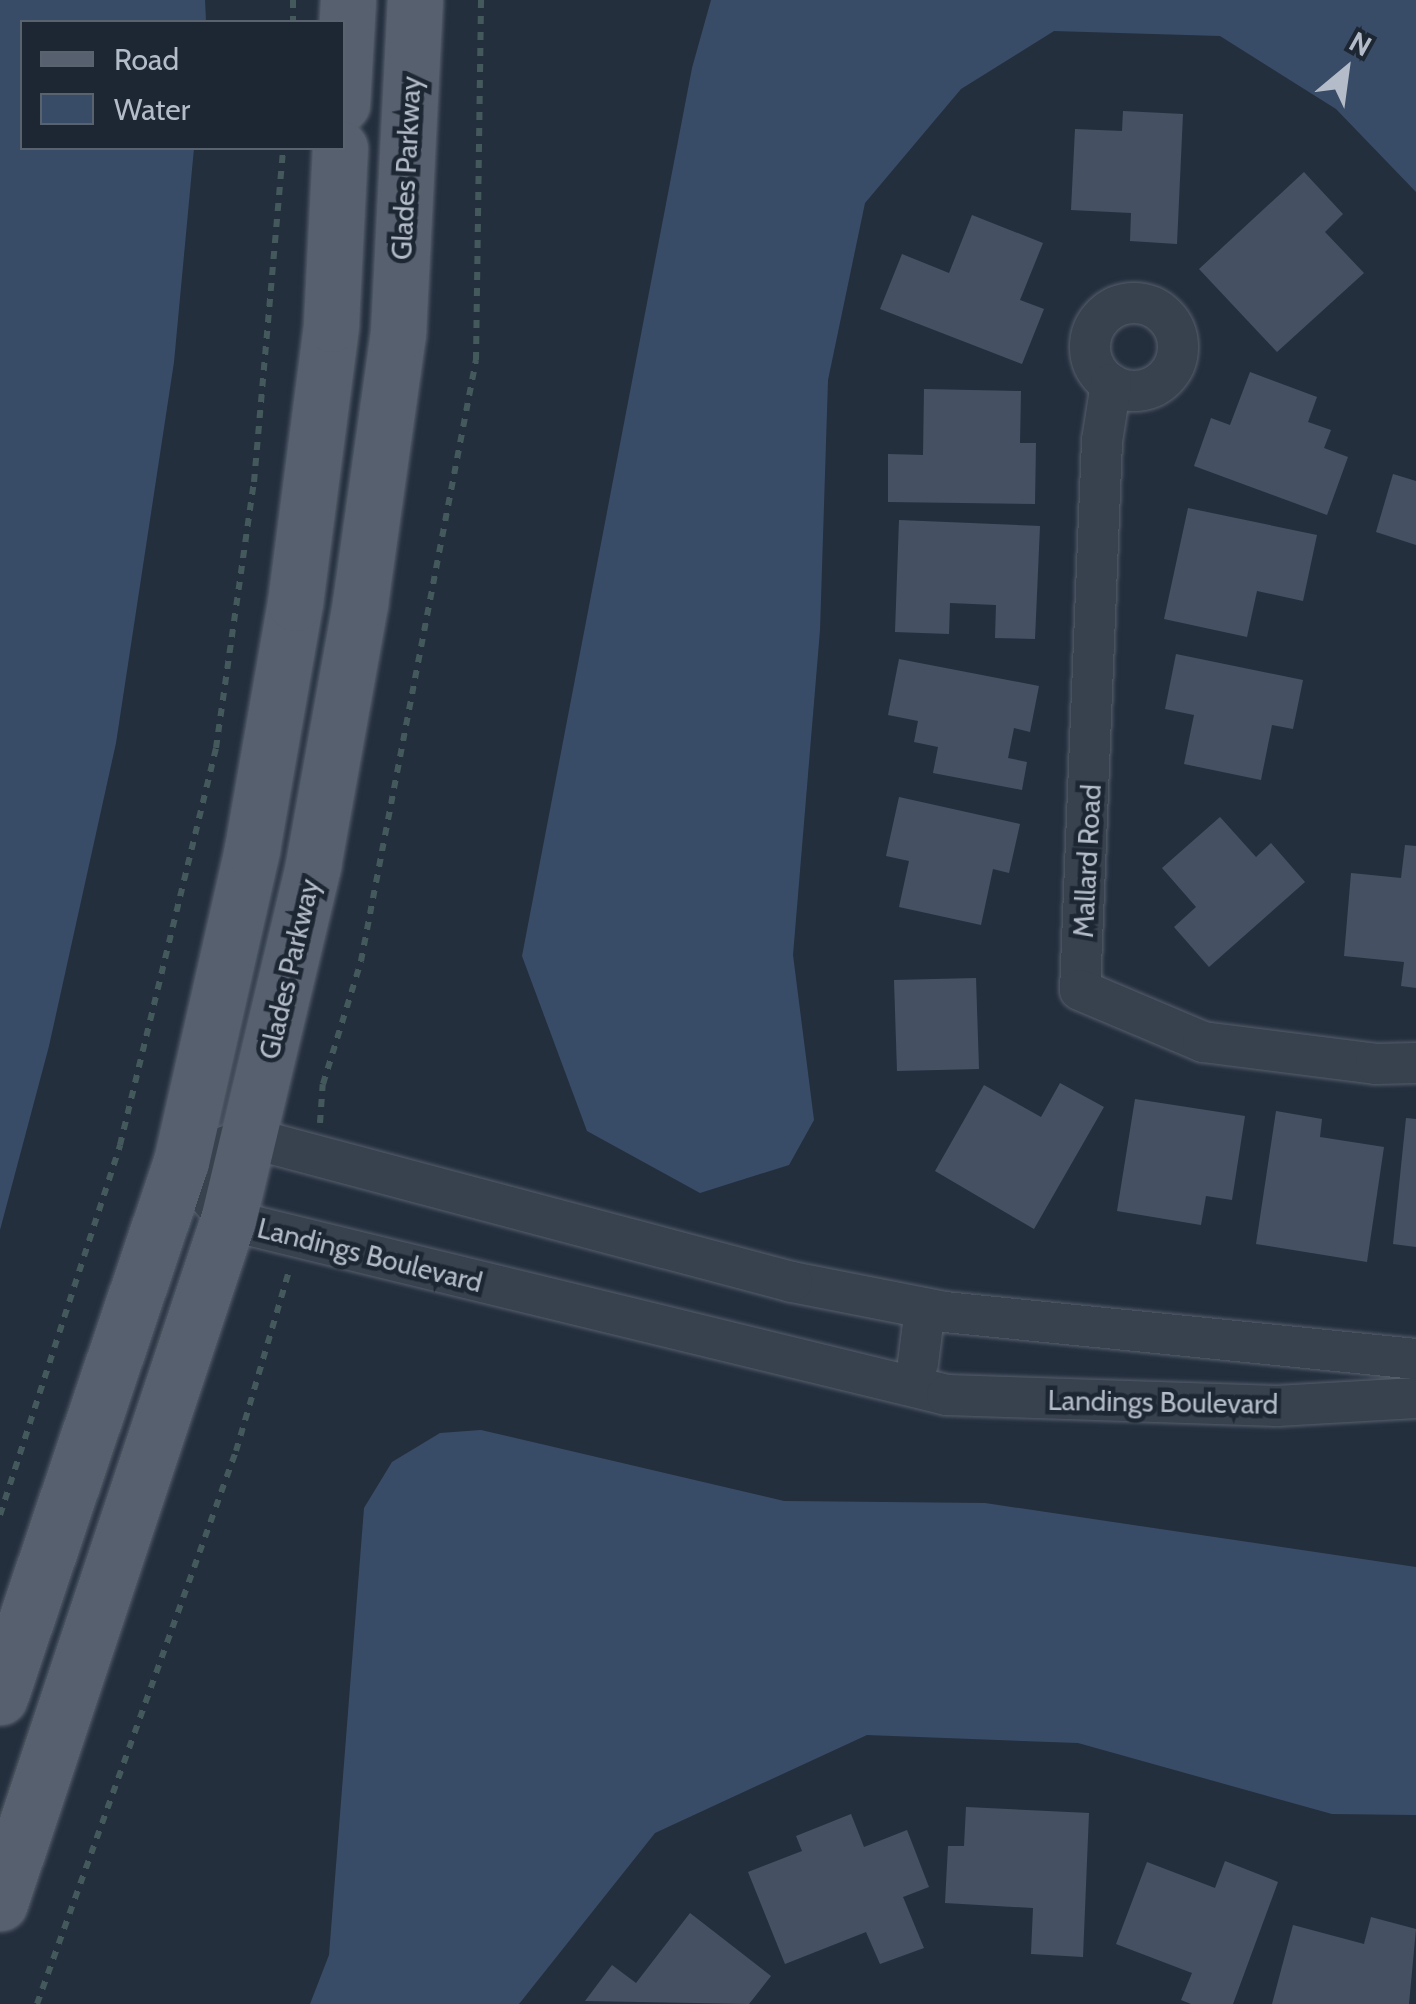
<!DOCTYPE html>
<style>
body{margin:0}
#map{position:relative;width:1416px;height:2004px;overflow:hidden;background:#242f3e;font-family:Cabin,sans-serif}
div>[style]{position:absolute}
.water>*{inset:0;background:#394c67}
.building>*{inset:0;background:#455162}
.path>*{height:6px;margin-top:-3px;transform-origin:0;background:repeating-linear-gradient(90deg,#44595c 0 8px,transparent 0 16px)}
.roads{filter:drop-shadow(0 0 2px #565f6c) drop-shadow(0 0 2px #565f6c)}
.street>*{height:40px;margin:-20px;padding:0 20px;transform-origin:20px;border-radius:20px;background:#38414e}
.street>.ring{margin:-20px;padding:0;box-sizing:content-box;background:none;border:40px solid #38414e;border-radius:50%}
.primary>*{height:55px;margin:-27.5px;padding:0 27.5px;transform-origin:27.5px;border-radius:27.5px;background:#56606e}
span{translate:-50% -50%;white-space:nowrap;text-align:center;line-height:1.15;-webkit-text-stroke:9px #1d2633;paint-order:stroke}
.street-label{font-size:28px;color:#b4bcc9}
.legend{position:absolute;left:20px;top:20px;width:325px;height:130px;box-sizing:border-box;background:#1d2633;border:2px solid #59626f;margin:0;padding:12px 18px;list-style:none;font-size:30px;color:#b4bcc9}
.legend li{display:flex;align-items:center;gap:20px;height:50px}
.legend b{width:50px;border:2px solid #59626f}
.north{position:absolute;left:1296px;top:20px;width:100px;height:100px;-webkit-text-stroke:8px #1d2633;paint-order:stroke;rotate:29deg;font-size:28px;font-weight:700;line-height:40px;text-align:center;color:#b4bcc9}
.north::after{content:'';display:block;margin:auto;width:35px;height:45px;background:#b4bcc9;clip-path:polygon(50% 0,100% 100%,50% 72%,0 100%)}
</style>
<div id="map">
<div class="water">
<i style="clip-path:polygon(0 0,205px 0,206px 22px,22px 22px,22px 148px,194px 148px,174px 362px,116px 743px,49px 1046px,0 1230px)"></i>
<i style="clip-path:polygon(711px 0,1416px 0,1416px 192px,1336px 109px,1220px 36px,1054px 31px,961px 89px,865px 203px,828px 380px,820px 630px,793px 955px,814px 1120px,789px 1165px,700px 1193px,587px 1131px,522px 956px,692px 68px)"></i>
<i style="clip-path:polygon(481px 1430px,784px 1501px,985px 1503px,1416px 1567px,1416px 1815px,1332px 1814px,1078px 1743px,867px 1735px,655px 1833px,519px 2004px,310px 2004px,329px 1955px,364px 1508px,392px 1462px,440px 1433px)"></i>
</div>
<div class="building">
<i style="clip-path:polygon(1123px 111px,1183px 114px,1177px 244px,1130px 241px,1131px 213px,1071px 210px,1075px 129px,1122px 131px)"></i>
<i style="clip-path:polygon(1304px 172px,1343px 214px,1325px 232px,1364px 273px,1277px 352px,1199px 269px)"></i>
<i style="clip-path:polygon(972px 215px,1043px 243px,1020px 300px,1044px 309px,1022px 364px,880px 309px,902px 254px,949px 273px)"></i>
<i style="clip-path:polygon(1250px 372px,1317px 397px,1308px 422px,1331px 430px,1324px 448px,1348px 457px,1327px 515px,1194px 466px,1211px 418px,1230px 425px)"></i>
<i style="clip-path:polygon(924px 389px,1021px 391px,1020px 443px,1036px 443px,1035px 504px,888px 502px,888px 454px,923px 455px)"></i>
<i style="clip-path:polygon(1393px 474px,1416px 481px,1416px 545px,1376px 532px)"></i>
<i style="clip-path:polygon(1188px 508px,1317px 535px,1303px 601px,1257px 591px,1247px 637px,1164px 619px)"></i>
<i style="clip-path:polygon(899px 520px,1040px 526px,1035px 639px,995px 638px,996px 605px,950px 603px,949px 634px,895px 632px)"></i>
<i style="clip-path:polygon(1176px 654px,1303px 680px,1293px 729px,1272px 725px,1261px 780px,1184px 764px,1194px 715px,1165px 709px)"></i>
<i style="clip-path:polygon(899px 659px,1039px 686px,1030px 732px,1014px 728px,1008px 758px,1027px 762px,1022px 790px,933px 773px,938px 747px,914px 742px,918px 721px,888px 715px)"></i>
<i style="clip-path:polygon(899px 797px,1020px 824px,1009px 873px,993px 869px,981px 925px,899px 907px,909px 861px,886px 856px)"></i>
<i style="clip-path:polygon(1220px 817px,1256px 857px,1271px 843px,1305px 882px,1209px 967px,1174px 927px,1196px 907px,1162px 868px)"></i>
<i style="clip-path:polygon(1405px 845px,1416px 846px,1416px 988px,1401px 986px,1404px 962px,1344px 956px,1351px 873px,1401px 878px)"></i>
<i style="clip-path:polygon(976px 978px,979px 1069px,897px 1071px,894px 980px)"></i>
<i style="clip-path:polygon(1060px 1083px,1104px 1107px,1034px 1229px,935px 1171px,984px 1085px,1041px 1117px)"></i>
<i style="clip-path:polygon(1135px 1099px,1245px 1116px,1232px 1200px,1206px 1196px,1201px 1225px,1117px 1211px)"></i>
<i style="clip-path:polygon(1276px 1111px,1322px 1119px,1320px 1137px,1384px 1147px,1367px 1262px,1256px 1244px)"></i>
<i style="clip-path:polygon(1406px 1118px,1416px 1119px,1416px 1247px,1393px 1244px)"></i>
<i style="clip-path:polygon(966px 1807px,1089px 1813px,1083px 1957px,1031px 1954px,1033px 1908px,945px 1903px,948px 1846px,964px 1846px)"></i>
<i style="clip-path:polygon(851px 1814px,864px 1847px,907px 1830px,929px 1887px,903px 1897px,924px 1948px,880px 1964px,866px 1932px,785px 1964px,748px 1872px,802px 1851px,796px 1836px)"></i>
<i style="clip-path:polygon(1225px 1861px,1278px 1882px,1233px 2004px,1191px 2004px,1181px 2000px,1192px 1973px,1116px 1944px,1147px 1862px,1215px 1888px)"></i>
<i style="clip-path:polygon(690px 1913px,771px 1976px,749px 2004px,585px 2001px,612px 1965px,636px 1983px)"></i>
<i style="clip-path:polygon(1371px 1917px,1416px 1929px,1409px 2004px,1272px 2004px,1293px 1925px,1364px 1944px)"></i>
</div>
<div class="path">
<i style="left:293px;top:0;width:22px;rotate:90deg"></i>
<i style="left:320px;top:1123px;width:39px;rotate:-86deg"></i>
<i style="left:323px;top:1084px;width:129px;rotate:-72.8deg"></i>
<i style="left:361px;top:961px;width:612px;rotate:-79.17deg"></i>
<i style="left:476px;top:360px;width:360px;rotate:-89.2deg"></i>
<i style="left:0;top:1515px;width:389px;rotate:-72deg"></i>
<i style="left:120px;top:1145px;width:408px;rotate:-76.4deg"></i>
<i style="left:216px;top:748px;width:269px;rotate:-81.9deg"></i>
<i style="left:254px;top:482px;width:335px;rotate:-85deg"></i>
<i style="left:37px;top:2004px;width:588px;rotate:-70.21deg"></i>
<i style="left:236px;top:1451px;width:191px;rotate:-73.6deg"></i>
</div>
<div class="roads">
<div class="street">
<i class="ring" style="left:1090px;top:303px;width:48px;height:48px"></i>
<i style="left:1111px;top:384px;width:58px;rotate:99deg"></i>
<i style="left:1102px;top:441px;width:549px;rotate:92.29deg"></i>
<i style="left:1080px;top:990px;width:134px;rotate:22.9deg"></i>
<i style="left:1203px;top:1042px;width:174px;rotate:7.2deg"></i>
<i style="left:1376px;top:1064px;width:40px;rotate:-1.4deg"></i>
<i style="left:1416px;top:1359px;width:473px;rotate:-174.3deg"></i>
<i style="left:945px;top:1312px;width:156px;rotate:-168.9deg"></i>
<i style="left:792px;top:1282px;width:561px;rotate:-165.12deg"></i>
<i style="left:250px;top:1138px;width:73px;rotate:160.8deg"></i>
<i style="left:181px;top:1162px;width:75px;rotate:51deg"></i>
<i style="left:228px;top:1220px;width:740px;rotate:13.68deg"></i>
<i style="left:947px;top:1395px;width:330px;rotate:1.9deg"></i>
<i style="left:1277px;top:1406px;width:139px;rotate:-3.3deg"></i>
<i style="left:918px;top:1363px;width:55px;rotate:-82.7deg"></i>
</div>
<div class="primary">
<i style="left:342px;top:104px;width:104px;rotate:-86.7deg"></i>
<i style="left:0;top:1697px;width:565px;rotate:-71.31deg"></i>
<i style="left:181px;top:1162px;width:321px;rotate:-77.2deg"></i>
<i style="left:252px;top:849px;width:250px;rotate:-80.1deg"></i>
<i style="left:295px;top:603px;width:281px;rotate:-82.6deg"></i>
<i style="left:331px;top:324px;width:176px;rotate:-87.1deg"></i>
<i style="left:0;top:1903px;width:720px;rotate:-71.54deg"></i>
<i style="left:228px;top:1220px;width:365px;rotate:-76.5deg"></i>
<i style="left:313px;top:865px;width:266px;rotate:-79.8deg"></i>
<i style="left:360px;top:603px;width:273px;rotate:-82deg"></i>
<i style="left:398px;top:333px;width:333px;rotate:-87.1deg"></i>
</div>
</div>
<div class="street-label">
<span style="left:406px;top:168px;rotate:-87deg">Glades Parkway</span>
<span style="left:1087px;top:861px;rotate:-87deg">Mallard Road</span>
<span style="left:289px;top:969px;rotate:-77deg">Glades Parkway</span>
<span style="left:370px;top:1255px;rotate:14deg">Landings Boulevard</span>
<span style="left:1163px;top:1402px;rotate:1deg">Landings Boulevard</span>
</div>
<ul class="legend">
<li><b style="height:12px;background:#56606e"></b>Road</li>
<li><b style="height:28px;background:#394c67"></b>Water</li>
</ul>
<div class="north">N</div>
</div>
